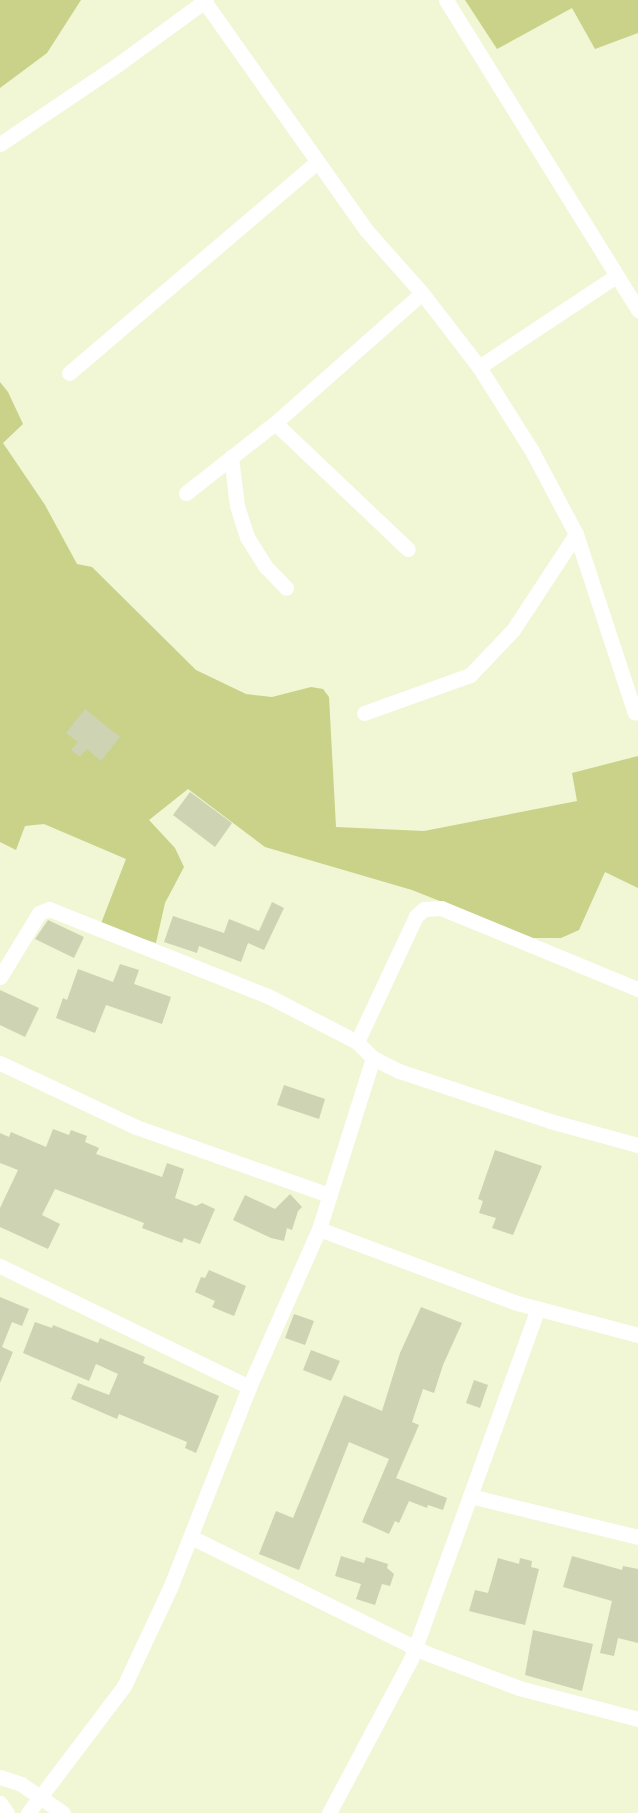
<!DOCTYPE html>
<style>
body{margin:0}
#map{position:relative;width:638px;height:1813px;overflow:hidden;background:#f1f6d5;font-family:Ubuntu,sans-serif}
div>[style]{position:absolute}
.green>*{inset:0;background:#c9d288}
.building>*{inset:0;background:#ced3b3}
.minor>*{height:15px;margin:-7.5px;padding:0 7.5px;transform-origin:7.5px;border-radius:7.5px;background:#fff}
span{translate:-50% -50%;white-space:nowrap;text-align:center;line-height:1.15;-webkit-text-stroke:5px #fff;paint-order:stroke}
</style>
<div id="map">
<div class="green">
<i style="clip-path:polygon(0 0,81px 0,47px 53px,0 88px)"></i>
<i style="clip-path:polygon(465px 0,638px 0,638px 33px,595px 49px,572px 8px,497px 49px)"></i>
<i style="clip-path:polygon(0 382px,8px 392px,23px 424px,3px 443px,45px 505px,77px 564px,92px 567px,196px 670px,246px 694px,272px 697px,311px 687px,323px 689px,329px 697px,336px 827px,424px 831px,577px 801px,572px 773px,638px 756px,638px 888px,605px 872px,579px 930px,561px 938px,533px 938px,412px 890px,265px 847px,188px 789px,149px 820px,175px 848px,184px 867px,165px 903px,156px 943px,100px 926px,126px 859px,44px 824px,25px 826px,16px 850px,0 842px)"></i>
</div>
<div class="building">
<i style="clip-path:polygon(85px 709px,120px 737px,101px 761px,87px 749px,80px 757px,71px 750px,78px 742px,66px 733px)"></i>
<i style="clip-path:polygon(190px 792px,232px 823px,215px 847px,173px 815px)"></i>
<i style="clip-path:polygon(272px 902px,284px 908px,264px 950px,248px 943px,241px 962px,199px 946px,197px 953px,164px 942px,173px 916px,224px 933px,229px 919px,259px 931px)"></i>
<i style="clip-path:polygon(48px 920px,84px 937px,74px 958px,35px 939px)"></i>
<i style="clip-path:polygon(120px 964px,139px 970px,134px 984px,171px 997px,162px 1024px,106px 1005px,95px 1033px,56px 1018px,63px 998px,67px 1000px,78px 969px,113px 982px)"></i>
<i style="clip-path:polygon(0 990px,39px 1008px,25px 1037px,0 1025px)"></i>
<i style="clip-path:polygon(284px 1085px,325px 1099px,319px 1119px,277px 1105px)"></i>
<i style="clip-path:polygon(53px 1129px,69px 1135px,71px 1130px,87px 1136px,85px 1142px,99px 1148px,96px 1154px,162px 1177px,167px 1163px,184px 1169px,175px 1198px,196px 1206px,202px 1203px,215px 1209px,200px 1244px,184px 1238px,182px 1243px,142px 1228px,144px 1223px,55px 1189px,42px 1215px,60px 1224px,48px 1249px,0 1227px,0 1208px,18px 1170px,0 1163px,0 1133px,9px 1137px,11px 1132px,46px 1147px)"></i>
<i style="clip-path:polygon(495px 1150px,542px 1166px,513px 1235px,492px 1228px,496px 1218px,479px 1213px,483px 1201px,478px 1199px)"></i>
<i style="clip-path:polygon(290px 1194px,302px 1207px,298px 1211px,292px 1230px,287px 1228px,284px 1241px,271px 1238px,233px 1220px,245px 1195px,275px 1209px)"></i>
<i style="clip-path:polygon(209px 1270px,246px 1286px,234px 1316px,212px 1307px,215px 1301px,195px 1292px,201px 1277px,205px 1278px)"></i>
<i style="clip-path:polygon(0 1297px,29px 1309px,22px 1326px,12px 1322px,2px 1347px,13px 1352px,0 1383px)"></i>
<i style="clip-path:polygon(421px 1307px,462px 1323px,443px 1365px,434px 1393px,423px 1389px,412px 1422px,419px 1425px,396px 1478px,447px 1498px,443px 1510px,428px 1505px,427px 1508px,409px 1501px,399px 1523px,395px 1521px,389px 1534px,362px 1522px,389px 1459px,349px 1442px,299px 1570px,259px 1554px,276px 1511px,293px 1518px,344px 1395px,382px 1411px,400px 1353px)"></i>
<i style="clip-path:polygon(294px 1314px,314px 1321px,305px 1345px,285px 1338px)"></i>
<i style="clip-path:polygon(35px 1322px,52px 1328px,53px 1325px,98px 1343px,100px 1338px,145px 1357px,143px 1363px,219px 1396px,196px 1453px,185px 1448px,187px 1442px,119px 1414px,117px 1419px,71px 1399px,78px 1383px,109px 1395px,118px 1374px,96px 1364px,89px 1381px,23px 1353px)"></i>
<i style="clip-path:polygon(311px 1350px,340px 1361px,331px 1381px,303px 1370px)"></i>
<i style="clip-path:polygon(474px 1380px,488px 1385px,480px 1408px,466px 1403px)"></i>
<i style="clip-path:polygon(341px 1556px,364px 1563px,366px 1557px,388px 1564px,387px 1568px,394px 1574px,390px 1586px,382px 1584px,375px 1605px,356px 1599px,361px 1584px,335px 1576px)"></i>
<i style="clip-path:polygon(572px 1556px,622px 1570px,623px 1566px,638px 1569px,638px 1643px,618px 1638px,614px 1656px,600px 1653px,612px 1601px,563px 1587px)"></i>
<i style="clip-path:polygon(498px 1558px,519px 1564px,520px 1558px,532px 1561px,531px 1567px,539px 1569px,525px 1625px,469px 1611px,475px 1590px,488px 1593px)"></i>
<i style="clip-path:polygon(533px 1630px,593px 1644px,582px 1691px,525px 1675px)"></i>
</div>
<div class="minor">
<i style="left:446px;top:0;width:365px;rotate:58.2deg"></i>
<i style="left:204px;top:1px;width:281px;rotate:54.7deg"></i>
<i style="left:366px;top:230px;width:84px;rotate:48.4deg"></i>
<i style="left:422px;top:293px;width:93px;rotate:52.4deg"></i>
<i style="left:479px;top:367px;width:99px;rotate:57.8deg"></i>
<i style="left:532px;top:451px;width:94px;rotate:62.1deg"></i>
<i style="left:576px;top:534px;width:188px;rotate:71.8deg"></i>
<i style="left:0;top:144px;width:141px;rotate:-34deg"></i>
<i style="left:117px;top:65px;width:110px;rotate:-36.1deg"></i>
<i style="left:479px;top:367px;width:164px;rotate:-33.6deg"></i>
<i style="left:69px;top:373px;width:324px;rotate:-40.4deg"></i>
<i style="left:275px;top:423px;width:183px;rotate:43.5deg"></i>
<i style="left:231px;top:457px;width:49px;rotate:83deg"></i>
<i style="left:237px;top:506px;width:33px;rotate:72deg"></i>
<i style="left:247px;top:537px;width:36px;rotate:58deg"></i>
<i style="left:266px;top:567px;width:29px;rotate:46deg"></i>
<i style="left:186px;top:493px;width:113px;rotate:-38.2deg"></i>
<i style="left:275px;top:423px;width:196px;rotate:-41.5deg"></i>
<i style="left:364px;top:713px;width:113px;rotate:-19.7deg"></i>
<i style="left:470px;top:675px;width:62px;rotate:-46.3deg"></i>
<i style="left:513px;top:630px;width:115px;rotate:-56.7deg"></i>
<i style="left:0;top:977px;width:75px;rotate:-58.6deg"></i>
<i style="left:39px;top:913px;width:11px;rotate:-22deg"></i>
<i style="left:49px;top:909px;width:236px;rotate:21.7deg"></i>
<i style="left:268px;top:996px;width:100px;rotate:27.3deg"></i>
<i style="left:357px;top:1042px;width:23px;rotate:45deg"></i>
<i style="left:373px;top:1058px;width:29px;rotate:27deg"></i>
<i style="left:399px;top:1071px;width:159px;rotate:18.3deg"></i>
<i style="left:550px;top:1121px;width:91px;rotate:15.3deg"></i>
<i style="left:357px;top:1042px;width:139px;rotate:-64.9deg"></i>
<i style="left:416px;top:916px;width:11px;rotate:-41deg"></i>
<i style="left:424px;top:909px;width:17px;rotate:-3deg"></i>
<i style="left:441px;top:908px;width:213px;rotate:22.4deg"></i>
<i style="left:0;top:1063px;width:150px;rotate:25.2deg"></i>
<i style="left:136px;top:1127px;width:205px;rotate:19.4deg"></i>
<i style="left:319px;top:1229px;width:211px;rotate:20.5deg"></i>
<i style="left:517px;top:1303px;width:125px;rotate:14.8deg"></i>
<i style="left:0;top:1266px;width:277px;rotate:25.9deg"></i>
<i style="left:470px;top:1496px;width:173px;rotate:13.7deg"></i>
<i style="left:191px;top:1537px;width:262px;rotate:26.3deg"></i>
<i style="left:426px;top:1653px;width:99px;rotate:20.6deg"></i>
<i style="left:519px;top:1688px;width:123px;rotate:14.6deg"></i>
<i style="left:0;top:1777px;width:22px;rotate:18deg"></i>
<i style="left:21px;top:1784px;width:51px;rotate:34.6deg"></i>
<i style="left:0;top:1803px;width:12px;rotate:55deg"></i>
<i style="left:28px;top:1813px;width:159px;rotate:-52.9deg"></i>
<i style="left:124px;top:1686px;width:108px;rotate:-64.9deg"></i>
<i style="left:170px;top:1588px;width:216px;rotate:-68.5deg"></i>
<i style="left:249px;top:1387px;width:173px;rotate:-66.1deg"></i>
<i style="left:319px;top:1229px;width:179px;rotate:-72.5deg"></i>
<i style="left:329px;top:1813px;width:174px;rotate:-62deg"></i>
<i style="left:411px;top:1659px;width:373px;rotate:-70.1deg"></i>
</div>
</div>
